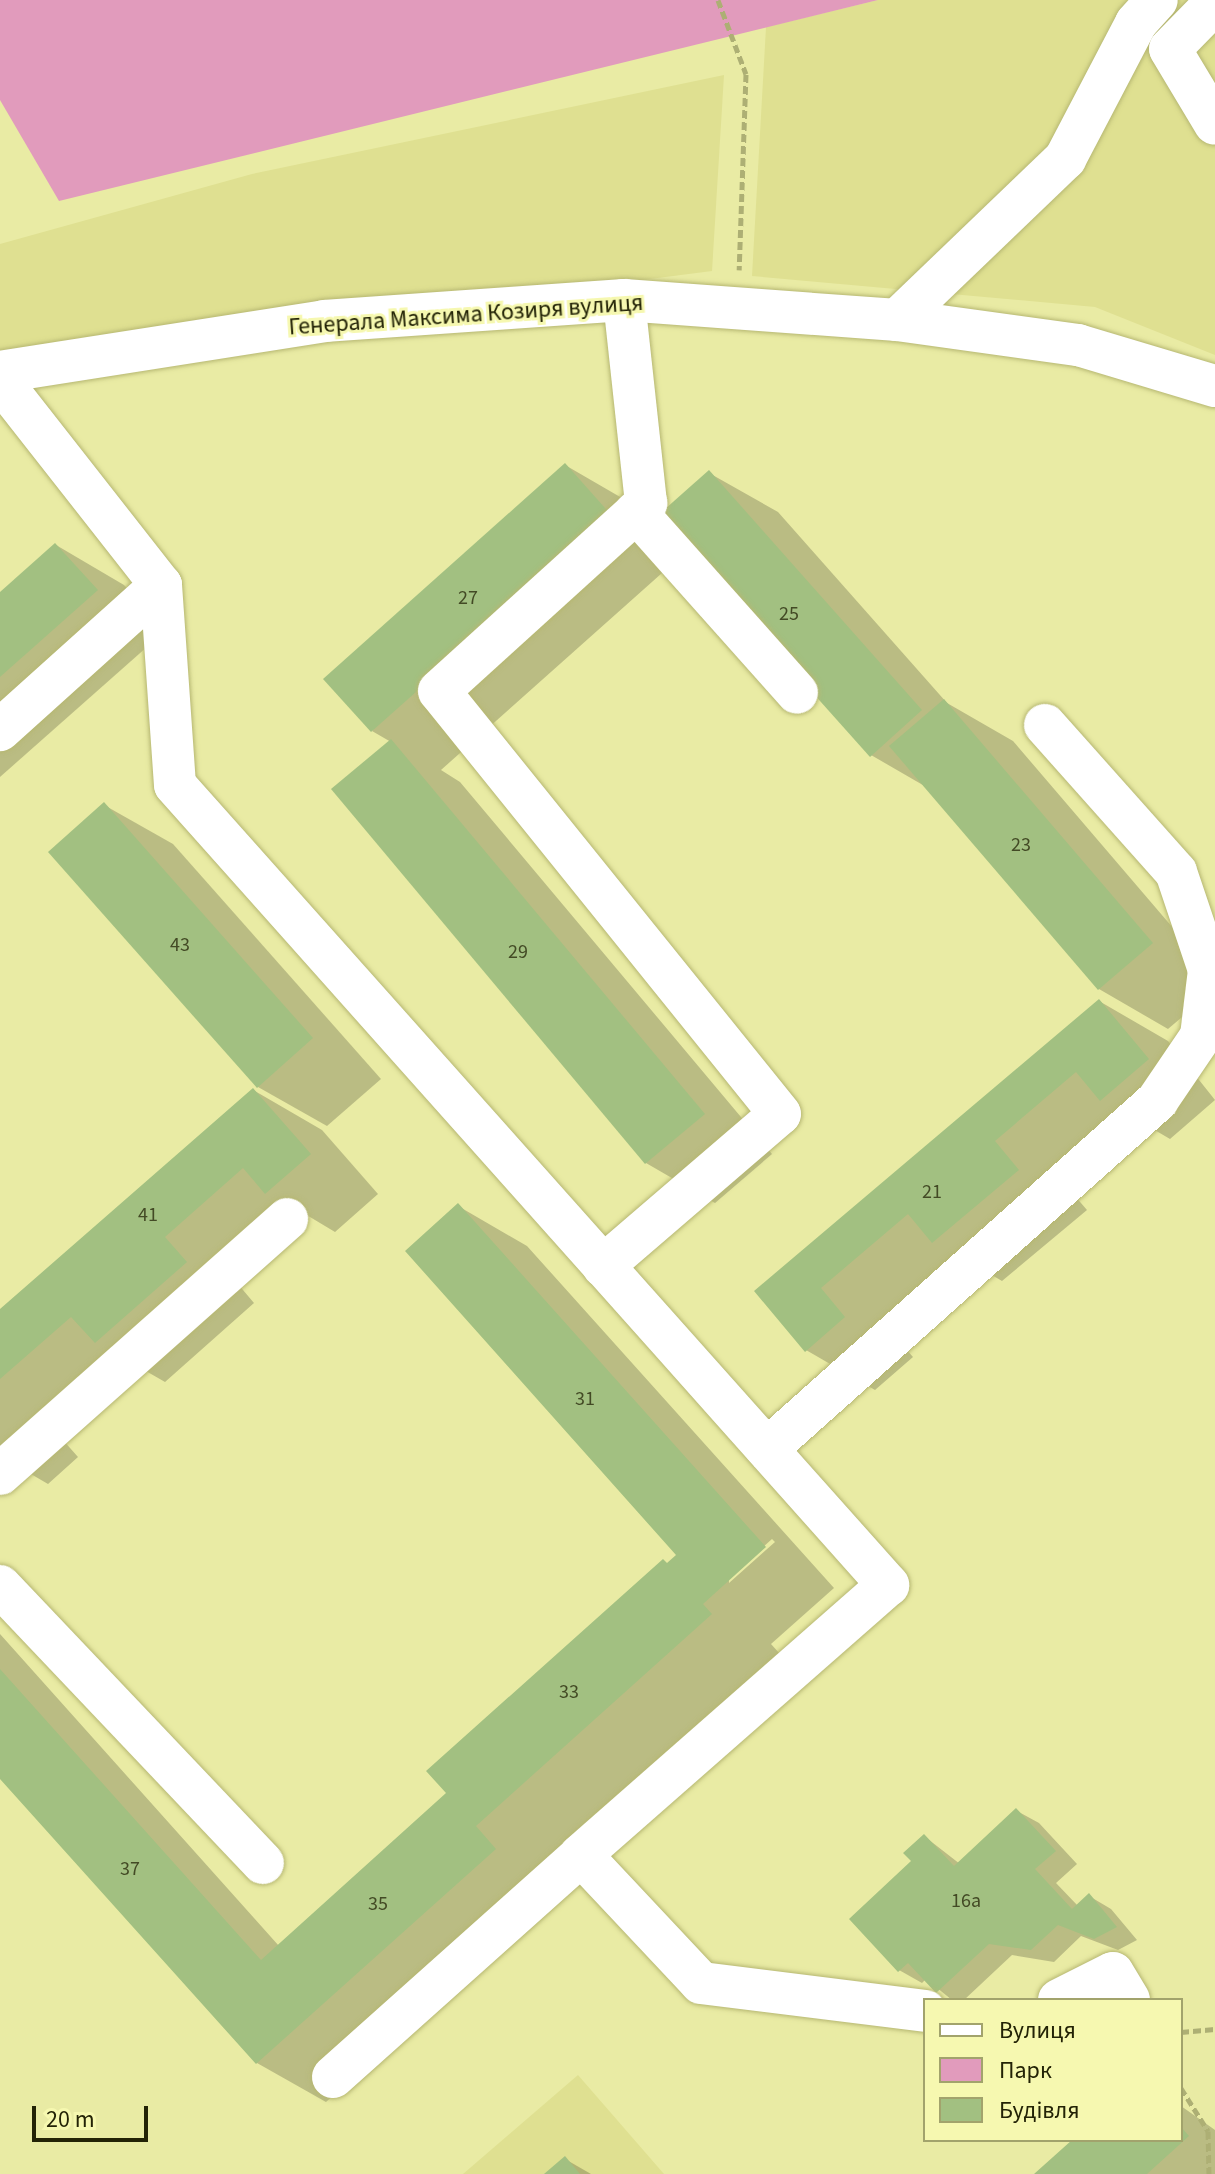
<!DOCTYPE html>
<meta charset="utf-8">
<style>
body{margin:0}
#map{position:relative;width:1215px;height:2174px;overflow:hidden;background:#e9eba4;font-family:"Source Sans 3",sans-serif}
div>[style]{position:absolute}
.built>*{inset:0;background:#dfe091}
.green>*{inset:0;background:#e19bbc}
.shadow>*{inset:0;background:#0003}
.building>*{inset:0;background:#a2c081}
.path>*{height:5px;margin-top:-2.5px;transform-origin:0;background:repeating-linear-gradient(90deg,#adaf74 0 8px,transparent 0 12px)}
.roads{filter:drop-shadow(0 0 2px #b6b772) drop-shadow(0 0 2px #b6b772)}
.minor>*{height:42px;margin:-21px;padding:0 21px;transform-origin:21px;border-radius:21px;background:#fff}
span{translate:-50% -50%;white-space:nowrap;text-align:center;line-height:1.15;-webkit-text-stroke:6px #f6f8b0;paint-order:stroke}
.number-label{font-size:20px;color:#434a25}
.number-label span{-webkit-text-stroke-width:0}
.street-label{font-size:24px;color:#232306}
.legend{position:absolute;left:923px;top:1998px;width:260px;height:144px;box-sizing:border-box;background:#f6f8b0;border:2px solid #a2a36c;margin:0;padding:10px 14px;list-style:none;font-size:24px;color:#232306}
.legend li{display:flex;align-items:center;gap:16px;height:40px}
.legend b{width:40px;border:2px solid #a2a36c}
.scale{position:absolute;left:32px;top:2106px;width:116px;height:36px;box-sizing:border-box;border:4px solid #232306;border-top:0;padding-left:10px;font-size:24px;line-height:28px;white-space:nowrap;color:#232306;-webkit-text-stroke:6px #f6f8b0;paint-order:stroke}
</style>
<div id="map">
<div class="built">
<i style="clip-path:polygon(878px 0,1215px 0,1215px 355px,1095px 307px,752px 276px,766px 27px)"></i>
<i style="clip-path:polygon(724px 75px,712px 271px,0 363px,0 244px,252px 174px)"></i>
<i style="clip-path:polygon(578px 2075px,664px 2174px,463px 2174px)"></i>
</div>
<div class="green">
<i style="clip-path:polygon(0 0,878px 0,59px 201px,0 100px)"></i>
</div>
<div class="shadow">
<i style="clip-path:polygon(565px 465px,634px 505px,680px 557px,441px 770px,460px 782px,772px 1154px,715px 1203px,646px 1163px,391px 742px,372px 731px)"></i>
<i style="clip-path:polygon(709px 473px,778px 512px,947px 703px,1013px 741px,1215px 977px,1215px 989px,1168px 1029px,1099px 989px,928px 788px,871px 755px)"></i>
<i style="clip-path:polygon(56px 545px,124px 585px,165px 631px,0 777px,0 594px)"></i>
<i style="clip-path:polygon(104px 805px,173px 844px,381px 1079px,327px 1126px,258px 1087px)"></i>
<i style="clip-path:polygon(1099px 1001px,1168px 1041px,1215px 1100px,1170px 1139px,1136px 1119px,1062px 1181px,1087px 1210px,1002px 1281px,968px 1261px,888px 1329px,913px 1357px,875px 1390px,806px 1350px,757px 1292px)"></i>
<i style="clip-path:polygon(253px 1090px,322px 1130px,378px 1194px,335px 1232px,305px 1214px,232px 1277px,254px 1303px,165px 1382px,132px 1363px,55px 1431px,78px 1457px,48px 1484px,0 1456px,0 1312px)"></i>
<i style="clip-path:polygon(evenodd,458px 1206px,527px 1246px,834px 1588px,771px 1644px,780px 1654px,564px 1889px,326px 2102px,257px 2063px,0 1776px,0 1634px,279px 1946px,449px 1794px,679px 1555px,458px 1206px,772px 1539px,775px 1542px,729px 1583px,729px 1578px,772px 1539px)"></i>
<i style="clip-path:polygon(1017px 1811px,1039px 1823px,1077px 1864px,1056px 1883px,1078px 1906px,1089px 1896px,1111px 1909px,1137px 1940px,1118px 1950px,1081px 1936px,1054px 1962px,1012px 1955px,964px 2000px,952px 2000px,926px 1979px,922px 1983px,899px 1970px,914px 1861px,924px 1836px,960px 1864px)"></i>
<i style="clip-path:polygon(1181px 2106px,1215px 2130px,1215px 2174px,1037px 2174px,1075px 2140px,1181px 2140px)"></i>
<i style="clip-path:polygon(565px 2159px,591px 2174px,547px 2174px)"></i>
</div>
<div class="building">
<i style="clip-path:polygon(565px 463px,613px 517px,371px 732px,323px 679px)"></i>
<i style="clip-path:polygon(709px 470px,922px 710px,870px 757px,656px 517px)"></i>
<i style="clip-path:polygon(55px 543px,98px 590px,0 677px,0 592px)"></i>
<i style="clip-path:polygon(944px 699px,1153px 943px,1098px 990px,889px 746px)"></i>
<i style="clip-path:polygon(391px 739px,705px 1114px,645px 1164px,331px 789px)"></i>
<i style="clip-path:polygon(104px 802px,313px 1038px,257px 1088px,48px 852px)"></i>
<i style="clip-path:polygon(1099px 999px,1149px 1059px,1100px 1101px,1076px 1072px,995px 1141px,1019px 1170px,932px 1243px,908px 1214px,821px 1288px,845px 1317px,805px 1352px,754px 1291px)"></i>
<i style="clip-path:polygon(253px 1088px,311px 1154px,265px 1194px,243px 1168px,165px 1237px,187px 1262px,95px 1343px,71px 1317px,0 1379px,0 1309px)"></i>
<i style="clip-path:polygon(458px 1203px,766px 1547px,703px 1604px,712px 1614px,476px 1826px,496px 1849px,256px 2064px,0 1779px,0 1669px,261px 1960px,446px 1793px,426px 1771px,663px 1559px,667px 1563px,676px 1555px,405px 1251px)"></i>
<i style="clip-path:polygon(1016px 1808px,1056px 1851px,1035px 1869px,1072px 1909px,1089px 1893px,1117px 1927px,1094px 1939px,1058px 1925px,1031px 1950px,989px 1944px,936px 1993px,908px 1963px,898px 1972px,849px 1919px,911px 1861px,903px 1853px,924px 1834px,954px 1866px)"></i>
<i style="clip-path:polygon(1181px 2127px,1189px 2136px,1147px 2174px,1034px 2174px,1072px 2140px,1181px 2140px)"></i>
<i style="clip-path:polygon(565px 2156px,580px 2174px,544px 2174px)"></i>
</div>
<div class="path">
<i style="left:718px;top:0;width:79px;rotate:69.3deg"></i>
<i style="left:746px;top:74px;width:196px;rotate:92deg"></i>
<i style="left:1181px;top:2032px;width:34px;rotate:-5deg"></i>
<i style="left:1181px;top:2088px;width:51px;rotate:57.9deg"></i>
<i style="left:1208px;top:2131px;width:43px;rotate:88.7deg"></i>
</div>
<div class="roads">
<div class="minor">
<i style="left:1215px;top:3px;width:64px;rotate:134.4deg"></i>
<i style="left:1170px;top:49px;width:87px;rotate:59deg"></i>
<i style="left:897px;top:320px;width:233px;rotate:-43.8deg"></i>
<i style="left:1065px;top:159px;width:153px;rotate:-62.4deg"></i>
<i style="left:1136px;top:23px;width:31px;rotate:-48deg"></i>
<i style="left:0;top:372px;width:328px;rotate:-8.9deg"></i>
<i style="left:324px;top:321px;width:301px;rotate:-4deg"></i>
<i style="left:624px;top:300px;width:274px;rotate:4.2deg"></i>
<i style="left:897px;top:320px;width:183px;rotate:7.9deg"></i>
<i style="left:1078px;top:345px;width:143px;rotate:16.7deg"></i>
<i style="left:0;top:380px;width:261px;rotate:51.9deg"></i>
<i style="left:161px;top:585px;width:217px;rotate:138deg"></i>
<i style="left:636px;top:512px;width:242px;rotate:48.3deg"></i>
<i style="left:161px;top:585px;width:200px;rotate:86deg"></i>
<i style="left:175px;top:785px;width:1072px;rotate:48.29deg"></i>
<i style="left:888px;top:1585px;width:409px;rotate:138.7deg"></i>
<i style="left:581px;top:1855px;width:175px;rotate:46.8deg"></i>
<i style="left:701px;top:1983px;width:226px;rotate:7.1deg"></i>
<i style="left:603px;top:1266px;width:233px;rotate:-40.7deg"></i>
<i style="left:780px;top:1114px;width:543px;rotate:-128.87deg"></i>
<i style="left:439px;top:691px;width:280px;rotate:-42.2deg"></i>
<i style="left:646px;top:503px;width:204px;rotate:-96.2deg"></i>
<i style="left:767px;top:1449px;width:523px;rotate:-41.74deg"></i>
<i style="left:1157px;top:1101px;width:78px;rotate:-55.9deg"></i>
<i style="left:1201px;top:1036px;width:66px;rotate:-83.1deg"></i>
<i style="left:1209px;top:970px;width:103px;rotate:-108.6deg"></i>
<i style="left:1176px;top:872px;width:197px;rotate:-131.7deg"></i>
<i style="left:0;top:1474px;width:384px;rotate:-41.6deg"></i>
<i style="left:0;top:1586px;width:382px;rotate:46.5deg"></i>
<i style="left:1059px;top:2000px;width:60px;rotate:-26.6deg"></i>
<i style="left:1113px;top:1973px;width:31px;rotate:59deg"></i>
<i style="left:333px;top:2077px;width:333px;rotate:-41.8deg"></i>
</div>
</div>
<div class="number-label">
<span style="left:468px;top:598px">27</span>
<span style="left:789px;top:614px">25</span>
<span style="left:1021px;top:845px">23</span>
<span style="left:180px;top:945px">43</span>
<span style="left:518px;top:952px">29</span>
<span style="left:932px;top:1192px">21</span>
<span style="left:148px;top:1215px">41</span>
<span style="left:585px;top:1399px">31</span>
<span style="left:569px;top:1692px">33</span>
<span style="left:130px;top:1869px">37</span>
<span style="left:966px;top:1901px">16а</span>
<span style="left:378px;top:1904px">35</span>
</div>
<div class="street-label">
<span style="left:466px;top:315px;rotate:-4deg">Генерала Максима Козиря вулиця</span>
</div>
<ul class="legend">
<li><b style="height:10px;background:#fff"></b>Вулиця</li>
<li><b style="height:22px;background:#e19bbc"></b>Парк</li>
<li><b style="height:22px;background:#a2c081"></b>Будівля</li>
</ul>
<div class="scale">20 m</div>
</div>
